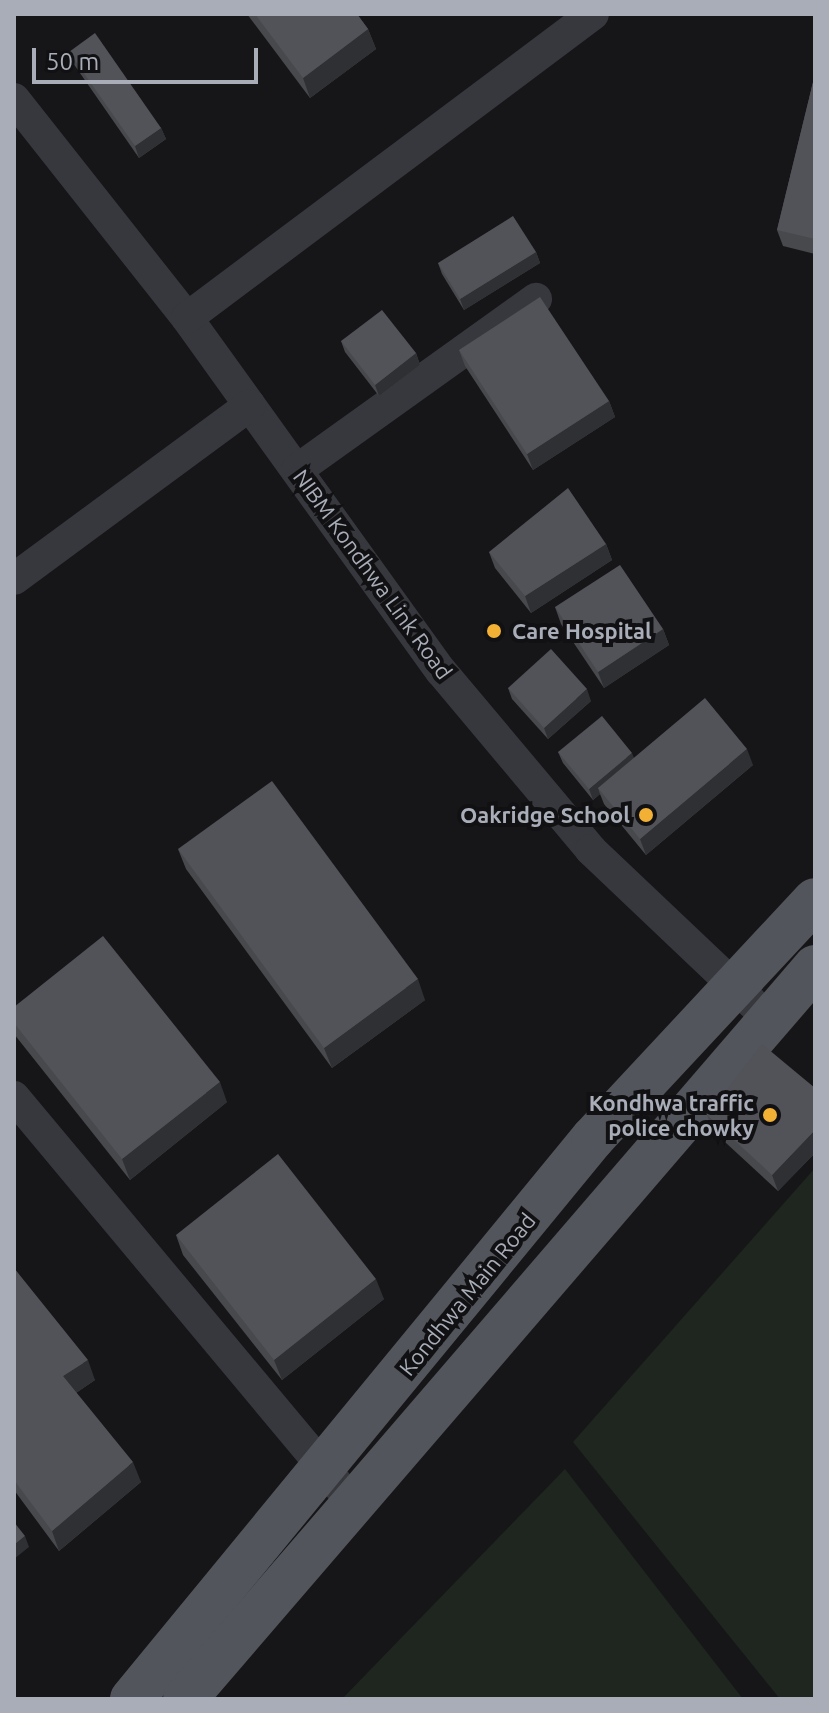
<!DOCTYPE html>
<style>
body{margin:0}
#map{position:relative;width:829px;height:1713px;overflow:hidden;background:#161618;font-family:Ubuntu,sans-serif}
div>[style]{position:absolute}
.green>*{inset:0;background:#1e261f}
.minor>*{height:32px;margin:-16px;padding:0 16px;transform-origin:16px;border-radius:16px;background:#37383d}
.primary>*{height:44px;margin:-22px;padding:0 22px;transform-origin:22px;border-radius:22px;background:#53555c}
.wall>*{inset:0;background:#47494d}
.shaded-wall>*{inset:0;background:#2f3033}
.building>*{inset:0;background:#525359}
.dots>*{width:22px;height:22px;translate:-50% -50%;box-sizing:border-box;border:4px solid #111113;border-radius:50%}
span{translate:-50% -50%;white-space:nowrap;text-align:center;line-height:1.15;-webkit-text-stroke:8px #111113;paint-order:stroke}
.street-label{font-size:22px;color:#a8adb8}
.poi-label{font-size:22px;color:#a8adb8;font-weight:700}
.left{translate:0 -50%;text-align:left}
.right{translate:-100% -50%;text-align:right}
.frame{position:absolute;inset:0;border:16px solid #a8adb8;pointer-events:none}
.scale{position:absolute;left:32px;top:48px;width:226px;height:36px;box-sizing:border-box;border:4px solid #a8adb8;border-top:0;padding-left:10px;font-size:24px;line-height:28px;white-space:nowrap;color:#a8adb8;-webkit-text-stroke:6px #111113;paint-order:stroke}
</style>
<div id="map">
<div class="green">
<i style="clip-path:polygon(815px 1168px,815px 1699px,780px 1699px,573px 1442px)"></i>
<i style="clip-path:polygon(565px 1469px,743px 1699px,342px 1699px)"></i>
</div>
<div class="minor">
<i style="left:14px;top:99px;width:279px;rotate:51.7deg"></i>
<i style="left:187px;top:318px;width:435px;rotate:54.3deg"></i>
<i style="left:441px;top:671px;width:234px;rotate:50deg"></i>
<i style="left:591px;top:850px;width:244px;rotate:43.5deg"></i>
<i style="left:187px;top:318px;width:507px;rotate:-36.82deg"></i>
<i style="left:297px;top:470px;width:294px;rotate:-35.6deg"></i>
<i style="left:14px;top:579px;width:293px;rotate:-36.4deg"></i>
<i style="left:14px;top:1097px;width:529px;rotate:50.14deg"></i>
</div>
<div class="primary">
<i style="left:132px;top:1699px;width:726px;rotate:-50.59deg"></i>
<i style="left:593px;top:1138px;width:325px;rotate:-47deg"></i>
<i style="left:185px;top:1699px;width:966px;rotate:-49.28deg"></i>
</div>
<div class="wall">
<i style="clip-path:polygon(247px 14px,357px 14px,368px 29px,376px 49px,310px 98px)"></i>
<i style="clip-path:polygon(69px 52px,161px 128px,166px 139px,139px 158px,73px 63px)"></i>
<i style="clip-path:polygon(815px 74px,815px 254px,783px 246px,777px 230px)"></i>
<i style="clip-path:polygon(536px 252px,540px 263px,464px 310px,442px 274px,438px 263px)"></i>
<i style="clip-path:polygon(341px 341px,416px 353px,420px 365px,379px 396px,345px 352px)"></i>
<i style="clip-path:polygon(459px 350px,609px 401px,615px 417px,533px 470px,465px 366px)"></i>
<i style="clip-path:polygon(606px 544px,612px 560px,531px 613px,495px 568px,489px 552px)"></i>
<i style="clip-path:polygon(555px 607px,663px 629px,669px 645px,604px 688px,561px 624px)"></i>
<i style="clip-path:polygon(508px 688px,591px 701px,548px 739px,512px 699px)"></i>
<i style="clip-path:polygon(558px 752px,634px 758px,753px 765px,646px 855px,604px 804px,600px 794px,593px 800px,563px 763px)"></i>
<i style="clip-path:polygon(178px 849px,425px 1000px,332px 1068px,186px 869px)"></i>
<i style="clip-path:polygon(14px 1007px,227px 1102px,130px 1180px,14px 1034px)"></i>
<i style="clip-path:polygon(815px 1088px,815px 1153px,778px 1191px,713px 1131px,707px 1115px)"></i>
<i style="clip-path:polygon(176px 1235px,384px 1299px,282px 1380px,183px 1255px)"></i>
<i style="clip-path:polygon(14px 1268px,95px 1380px,76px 1393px,141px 1482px,59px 1551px,14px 1490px)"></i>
</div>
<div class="shaded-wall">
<i style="clip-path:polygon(368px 29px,376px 49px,310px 98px,303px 78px)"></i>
<i style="clip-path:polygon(161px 128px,166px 139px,139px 158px,135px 146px)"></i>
<i style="clip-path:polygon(536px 252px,540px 263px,464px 310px,460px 299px)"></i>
<i style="clip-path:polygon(416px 353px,420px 365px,379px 396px,375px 385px)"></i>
<i style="clip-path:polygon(609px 401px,615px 417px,533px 470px,527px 454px)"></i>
<i style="clip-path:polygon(606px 544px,612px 560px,531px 613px,525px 596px)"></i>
<i style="clip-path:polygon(663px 629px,669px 645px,604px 688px,598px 672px)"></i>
<i style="clip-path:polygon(587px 689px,591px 701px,548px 739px,544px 728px)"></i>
<i style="clip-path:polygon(747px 749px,753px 765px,646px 855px,640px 839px)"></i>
<i style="clip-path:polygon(632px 753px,637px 765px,598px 788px,600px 794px,593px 800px,589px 789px)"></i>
<i style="clip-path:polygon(418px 979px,425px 1000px,332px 1068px,324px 1048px)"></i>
<i style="clip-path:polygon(220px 1082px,227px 1102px,130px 1180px,122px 1159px)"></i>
<i style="clip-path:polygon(815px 1130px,815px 1153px,778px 1191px,772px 1175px)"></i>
<i style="clip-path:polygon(376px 1279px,384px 1299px,282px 1380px,274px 1360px)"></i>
<i style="clip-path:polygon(88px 1360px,95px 1380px,70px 1397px,63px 1376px)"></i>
<i style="clip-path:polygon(133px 1462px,141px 1482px,59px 1551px,52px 1531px)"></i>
<i style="clip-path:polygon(25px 1536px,29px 1547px,14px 1559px,14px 1545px)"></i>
</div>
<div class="building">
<i style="clip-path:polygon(255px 14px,357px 14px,368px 29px,303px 78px)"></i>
<i style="clip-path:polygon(95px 33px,161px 128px,135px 146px,69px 52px)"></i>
<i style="clip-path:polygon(815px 74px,815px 239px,777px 230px)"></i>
<i style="clip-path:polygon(513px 216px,536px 252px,460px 299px,438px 263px)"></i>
<i style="clip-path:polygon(540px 297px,609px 401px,527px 454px,459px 350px)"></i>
<i style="clip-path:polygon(382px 310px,416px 353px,375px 385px,341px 341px)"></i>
<i style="clip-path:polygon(568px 488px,606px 544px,525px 596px,489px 552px)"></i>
<i style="clip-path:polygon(620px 565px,663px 629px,598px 672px,555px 607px)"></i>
<i style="clip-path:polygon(551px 649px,587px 689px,544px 728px,508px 688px)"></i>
<i style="clip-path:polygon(705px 698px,747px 749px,640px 839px,598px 788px)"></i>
<i style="clip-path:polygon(602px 716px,632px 753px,589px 789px,558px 752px)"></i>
<i style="clip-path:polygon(272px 781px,418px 979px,324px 1048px,178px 849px)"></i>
<i style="clip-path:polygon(103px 936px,220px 1082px,122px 1159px,14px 1023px,14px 1007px)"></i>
<i style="clip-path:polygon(762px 1044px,815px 1088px,815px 1130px,772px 1175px,707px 1115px)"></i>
<i style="clip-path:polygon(278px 1154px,376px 1279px,274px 1360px,176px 1235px)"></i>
<i style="clip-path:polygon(14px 1268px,88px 1360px,63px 1376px,133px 1462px,52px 1531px,14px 1480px)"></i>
<i style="clip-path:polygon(14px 1522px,25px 1536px,14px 1545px)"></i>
</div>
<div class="dots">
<i style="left:494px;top:631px;background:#f2b134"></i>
<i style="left:646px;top:815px;background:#f2b134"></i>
<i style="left:770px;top:1115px;background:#f2b134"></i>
</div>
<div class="street-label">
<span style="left:373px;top:574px;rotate:54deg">NIBM Kondhwa Link Road</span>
<span style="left:467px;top:1294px;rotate:-51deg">Kondhwa Main Road</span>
</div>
<div class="poi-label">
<span class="left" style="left:512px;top:631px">Care Hospital</span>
<span class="right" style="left:630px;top:815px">Oakridge School</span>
<span class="right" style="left:754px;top:1115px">Kondhwa traffic<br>police chowky</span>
</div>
<div class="frame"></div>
<div class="scale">50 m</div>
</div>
